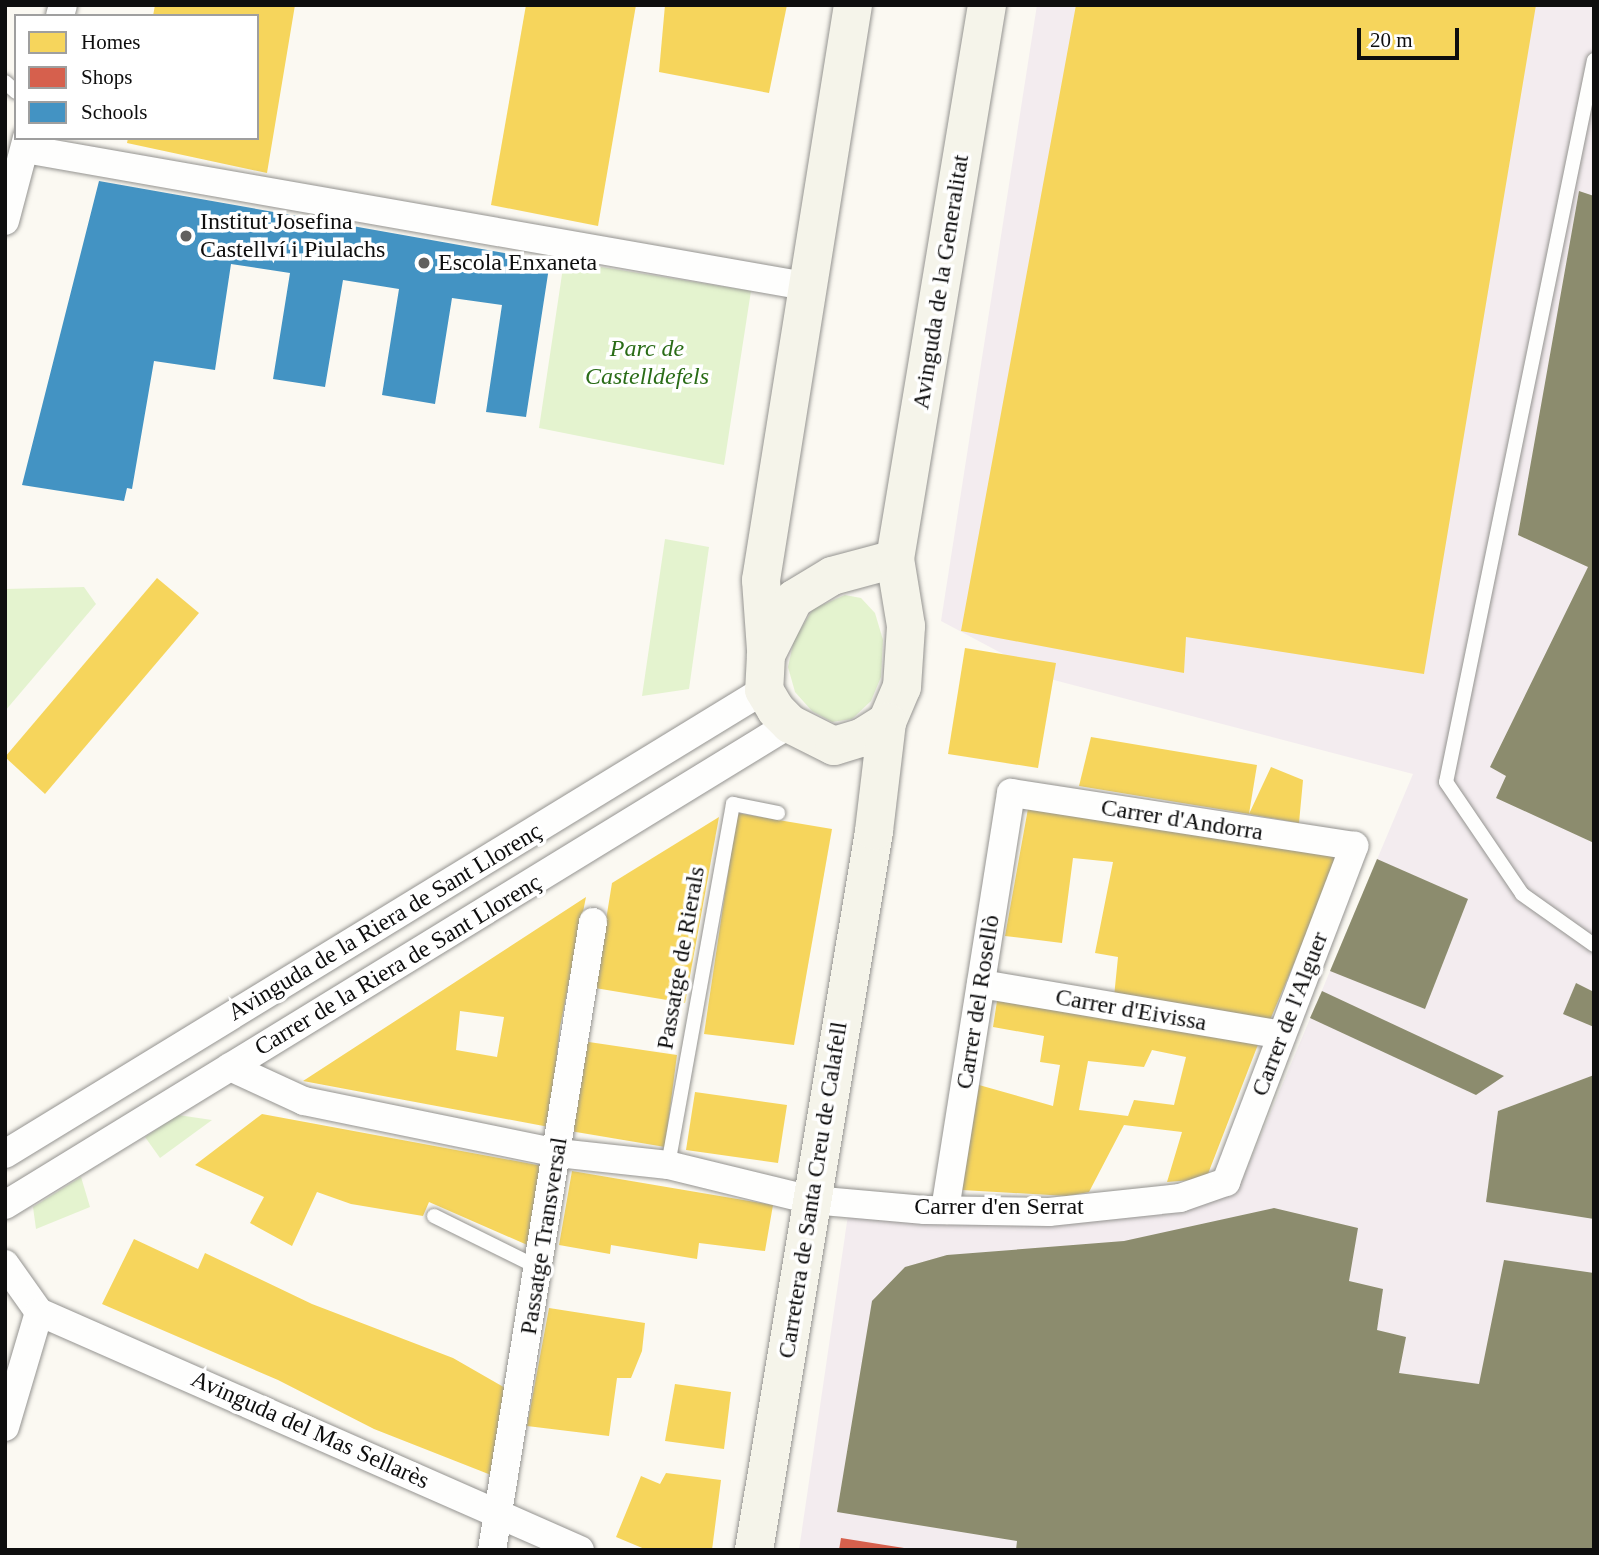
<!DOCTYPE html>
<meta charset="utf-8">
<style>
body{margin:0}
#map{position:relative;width:1599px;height:1555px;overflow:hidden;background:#fbf9f2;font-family:Georgia,serif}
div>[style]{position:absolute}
.industrial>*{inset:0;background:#f3ecef}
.green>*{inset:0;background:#e4f3cf}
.homes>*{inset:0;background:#f6d55c}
.shops>*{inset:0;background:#d6604d}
.schools>*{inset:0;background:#4393c3}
.industry>*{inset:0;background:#8c8c6e}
.roads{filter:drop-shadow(0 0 2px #959491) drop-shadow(0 0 2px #959491)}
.lane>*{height:14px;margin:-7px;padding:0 7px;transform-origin:7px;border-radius:7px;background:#fefefd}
.street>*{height:28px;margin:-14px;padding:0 14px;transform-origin:14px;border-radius:14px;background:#fefefd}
.secondary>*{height:38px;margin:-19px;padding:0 19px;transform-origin:19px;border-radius:19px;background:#f5f4ea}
.dots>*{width:19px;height:19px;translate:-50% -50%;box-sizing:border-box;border:4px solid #fff;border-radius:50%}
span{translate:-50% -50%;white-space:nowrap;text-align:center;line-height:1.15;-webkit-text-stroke:7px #fff;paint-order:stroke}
.poi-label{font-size:24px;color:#0e0e0e}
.left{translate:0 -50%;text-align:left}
.street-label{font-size:24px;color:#0e0e0e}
.park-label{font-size:24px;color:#2a6c17;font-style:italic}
.frame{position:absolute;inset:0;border:7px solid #0e0e0e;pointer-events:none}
.legend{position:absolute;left:14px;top:14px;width:245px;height:126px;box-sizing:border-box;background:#fff;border:2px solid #9f9f9f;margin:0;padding:9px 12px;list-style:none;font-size:21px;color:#0e0e0e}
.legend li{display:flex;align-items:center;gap:14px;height:35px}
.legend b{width:35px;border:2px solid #9f9f9f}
.scale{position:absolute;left:1357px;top:28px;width:102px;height:32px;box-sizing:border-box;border:4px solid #0e0e0e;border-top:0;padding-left:9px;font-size:21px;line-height:24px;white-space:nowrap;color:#0e0e0e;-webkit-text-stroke:5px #fff;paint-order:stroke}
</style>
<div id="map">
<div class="industrial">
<i style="clip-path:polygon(1037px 5px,1594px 5px,1594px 1550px,799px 1550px,848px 1215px,1240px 1185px,1413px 774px,1050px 679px,941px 621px)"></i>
</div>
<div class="green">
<i style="clip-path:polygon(564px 261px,751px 291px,724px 465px,539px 428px)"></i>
<i style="clip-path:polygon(665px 539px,709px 547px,689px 689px,642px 696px)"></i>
<i style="clip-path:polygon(84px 587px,96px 604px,5px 711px,5px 589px)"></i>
<i style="clip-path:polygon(845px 595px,861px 598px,875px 613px,883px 640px,881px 677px,871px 701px,852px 719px,832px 722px,812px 711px,795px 692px,788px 667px,794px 640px,813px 609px)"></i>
<i style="clip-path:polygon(178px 1115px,212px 1120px,160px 1158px,145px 1137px)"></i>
<i style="clip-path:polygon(81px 1177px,90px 1207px,36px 1229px,33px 1207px)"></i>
</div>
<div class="homes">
<i style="clip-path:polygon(155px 5px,295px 5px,267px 173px,127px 143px,128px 138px,257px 138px,257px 16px,153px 16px)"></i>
<i style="clip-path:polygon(526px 5px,636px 5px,598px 226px,491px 205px)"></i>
<i style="clip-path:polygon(665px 5px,787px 5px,769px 93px,659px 72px)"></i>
<i style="clip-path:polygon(1076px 5px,1536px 5px,1424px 674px,1186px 637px,1184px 673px,961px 631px)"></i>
<i style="clip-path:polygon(157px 578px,199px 613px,45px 794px,5px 757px)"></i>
<i style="clip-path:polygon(965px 648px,1056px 663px,1038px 768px,948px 754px)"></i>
<i style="clip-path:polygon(1091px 737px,1257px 765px,1249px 814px,1079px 786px)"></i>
<i style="clip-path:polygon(1271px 767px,1303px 780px,1299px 823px,1249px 814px)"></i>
<i style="clip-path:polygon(1029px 803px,1341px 853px,1270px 1020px,1114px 997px,1118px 957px,1095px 953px,1113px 862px,1073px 858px,1062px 943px,1005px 936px)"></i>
<i style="clip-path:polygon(737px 813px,832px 829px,794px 1045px,704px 1034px)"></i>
<i style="clip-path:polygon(719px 817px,685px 1003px,595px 988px,612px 883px)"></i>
<i style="clip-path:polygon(evenodd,586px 897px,560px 1027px,549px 1127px,303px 1081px,586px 897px,460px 1011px,504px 1017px,497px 1057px,456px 1050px,460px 1011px)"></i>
<i style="clip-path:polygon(evenodd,997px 1001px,1259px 1042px,1206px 1179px,1167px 1182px,1182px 1132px,1124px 1125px,1089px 1192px,1067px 1196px,962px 1190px,979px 1085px,1053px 1106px,1060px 1065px,1040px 1062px,1044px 1036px,993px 1027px,997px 1001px,1152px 1050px,1186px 1057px,1174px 1105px,1134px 1100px,1128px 1116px,1079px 1110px,1088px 1061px,1144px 1067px,1152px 1050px)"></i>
<i style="clip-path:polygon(582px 1041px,677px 1055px,665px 1147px,570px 1131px)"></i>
<i style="clip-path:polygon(695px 1092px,787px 1105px,778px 1163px,686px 1150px)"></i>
<i style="clip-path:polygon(262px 1114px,548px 1167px,532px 1247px,429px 1202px,423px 1216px,351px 1204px,317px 1192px,292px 1246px,250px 1223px,264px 1197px,195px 1165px)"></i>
<i style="clip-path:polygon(572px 1171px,773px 1205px,765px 1251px,699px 1243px,697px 1259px,611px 1245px,610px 1254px,559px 1245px)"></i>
<i style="clip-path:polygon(134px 1239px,198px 1269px,205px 1253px,312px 1304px,453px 1358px,507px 1389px,491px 1475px,374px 1429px,278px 1380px,102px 1304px)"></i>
<i style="clip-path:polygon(549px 1308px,645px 1323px,642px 1351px,631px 1378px,617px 1378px,609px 1436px,527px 1426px)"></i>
<i style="clip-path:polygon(675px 1384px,731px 1392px,724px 1449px,665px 1441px)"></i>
<i style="clip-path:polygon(666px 1473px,721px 1480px,712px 1550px,647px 1550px,616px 1537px,641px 1476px,660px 1484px)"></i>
</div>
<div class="shops">
<i style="clip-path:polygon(841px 1538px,904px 1548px,904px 1550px,839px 1550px)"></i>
</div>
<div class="schools">
<i style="clip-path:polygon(99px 181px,550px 261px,526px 417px,486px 412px,502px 305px,452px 298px,435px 404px,382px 395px,399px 289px,343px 280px,325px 387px,273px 379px,290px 273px,231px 264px,215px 370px,154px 361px,132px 489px,127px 488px,124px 501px,22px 485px)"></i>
</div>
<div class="industry">
<i style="clip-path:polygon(1579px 191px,1594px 196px,1594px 843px,1496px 798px,1506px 776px,1490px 767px,1588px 567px,1518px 535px)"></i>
<i style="clip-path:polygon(1377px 859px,1468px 899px,1425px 1009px,1330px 971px)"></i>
<i style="clip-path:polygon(1576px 983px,1594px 992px,1594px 1027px,1563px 1014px)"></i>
<i style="clip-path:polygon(1322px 991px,1504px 1076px,1476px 1095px,1310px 1018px)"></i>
<i style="clip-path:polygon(1594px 1075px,1594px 1219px,1486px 1202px,1498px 1111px)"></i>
<i style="clip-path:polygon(1274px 1208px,1358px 1228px,1349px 1281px,1383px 1289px,1377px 1330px,1406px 1337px,1399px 1373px,1479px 1384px,1504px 1260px,1594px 1273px,1594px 1550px,1016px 1550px,1017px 1541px,837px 1512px,872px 1301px,905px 1267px,947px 1255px,1124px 1241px)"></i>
</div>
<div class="roads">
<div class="lane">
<i style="left:1594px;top:60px;width:737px;rotate:101.58deg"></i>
<i style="left:1446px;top:782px;width:135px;rotate:55.8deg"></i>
<i style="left:1522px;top:894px;width:88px;rotate:35.3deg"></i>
<i style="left:5px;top:82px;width:15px;rotate:42deg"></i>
<i style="left:668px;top:1165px;width:367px;rotate:-79.8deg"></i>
<i style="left:733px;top:804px;width:46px;rotate:11.3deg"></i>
<i style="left:434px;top:1216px;width:117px;rotate:26.3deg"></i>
</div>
<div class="street">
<i style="left:60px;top:16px;width:11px;rotate:-75deg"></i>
<i style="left:25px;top:149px;width:792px;rotate:9.96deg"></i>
<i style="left:5px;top:221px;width:86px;rotate:-75.2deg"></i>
<i style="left:981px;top:984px;width:304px;rotate:9.6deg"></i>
<i style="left:230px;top:1067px;width:81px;rotate:24.7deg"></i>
<i style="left:304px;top:1101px;width:259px;rotate:11.6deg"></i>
<i style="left:558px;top:1153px;width:111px;rotate:6.2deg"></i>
<i style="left:668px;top:1165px;width:148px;rotate:13.7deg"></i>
<i style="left:812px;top:1200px;width:113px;rotate:5.1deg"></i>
<i style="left:925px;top:1210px;width:124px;rotate:0.9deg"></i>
<i style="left:1049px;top:1212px;width:132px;rotate:-6.1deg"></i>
<i style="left:1180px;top:1198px;width:49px;rotate:-19.2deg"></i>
<i style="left:1226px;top:1182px;width:360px;rotate:-69.1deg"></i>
<i style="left:1354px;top:846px;width:347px;rotate:-171.2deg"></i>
<i style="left:1011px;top:793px;width:422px;rotate:99deg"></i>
<i style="left:5px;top:1154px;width:890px;rotate:-31.44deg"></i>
<i style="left:5px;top:1205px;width:921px;rotate:-31.5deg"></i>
<i style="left:5px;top:1264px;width:59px;rotate:54.7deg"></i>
<i style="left:39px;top:1312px;width:591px;rotate:23.75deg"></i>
<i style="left:5px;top:1427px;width:120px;rotate:-73.5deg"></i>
<i style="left:492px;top:1550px;width:636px;rotate:-80.86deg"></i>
</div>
<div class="secondary">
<i style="left:895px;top:559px;width:65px;rotate:164.9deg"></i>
<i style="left:832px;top:576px;width:44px;rotate:148.8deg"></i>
<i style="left:794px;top:599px;width:63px;rotate:116.6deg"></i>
<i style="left:766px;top:655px;width:35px;rotate:93deg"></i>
<i style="left:764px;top:690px;width:23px;rotate:59deg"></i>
<i style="left:776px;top:710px;width:20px;rotate:45deg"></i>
<i style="left:790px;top:724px;width:49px;rotate:26.6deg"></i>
<i style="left:834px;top:746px;width:28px;rotate:-17deg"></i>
<i style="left:861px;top:738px;width:31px;rotate:-32deg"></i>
<i style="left:887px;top:722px;width:38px;rotate:-67deg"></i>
<i style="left:902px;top:687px;width:61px;rotate:-86.2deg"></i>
<i style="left:906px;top:626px;width:68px;rotate:-99.3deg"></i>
<i style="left:895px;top:559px;width:562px;rotate:-80.57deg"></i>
<i style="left:766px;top:650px;width:70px;rotate:-94.1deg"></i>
<i style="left:761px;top:580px;width:582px;rotate:-80.91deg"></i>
<i style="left:754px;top:1550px;width:729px;rotate:-80.52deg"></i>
<i style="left:874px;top:831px;width:110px;rotate:-83.2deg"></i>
</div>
</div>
<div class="dots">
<i style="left:186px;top:236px;background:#61605e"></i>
<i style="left:424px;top:263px;background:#61605e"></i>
</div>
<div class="poi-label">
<span class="left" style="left:200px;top:236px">Institut Josefina<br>Castellví i Piulachs</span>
<span class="left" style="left:438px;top:263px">Escola Enxaneta</span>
</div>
<div class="street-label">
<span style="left:941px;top:282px;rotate:-81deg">Avinguda de la Generalitat</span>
<span style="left:1182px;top:820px;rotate:9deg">Carrer d'Andorra</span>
<span style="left:385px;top:922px;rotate:-31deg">Avinguda de la Riera de Sant Llorenç</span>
<span style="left:681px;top:958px;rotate:-80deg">Passatge de Rierals</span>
<span style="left:398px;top:965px;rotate:-31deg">Carrer de la Riera de Sant Llorenç</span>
<span style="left:978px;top:1002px;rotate:-81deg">Carrer del Rosellò</span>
<span style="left:1131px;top:1010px;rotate:10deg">Carrer d'Eivissa</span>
<span style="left:1290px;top:1014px;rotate:-69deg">Carrer de l'Alguer</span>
<span style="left:813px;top:1190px;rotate:-81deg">Carretera de Santa Creu de Calafell</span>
<span style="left:999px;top:1207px">Carrer d'en Serrat</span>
<span style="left:544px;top:1236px;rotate:-81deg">Passatge Transversal</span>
<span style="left:310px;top:1430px;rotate:24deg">Avinguda del Mas Sellarès</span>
</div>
<div class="park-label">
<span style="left:647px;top:363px">Parc de<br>Castelldefels</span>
</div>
<div class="frame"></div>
<ul class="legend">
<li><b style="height:19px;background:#f6d55c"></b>Homes</li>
<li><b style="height:19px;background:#d6604d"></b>Shops</li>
<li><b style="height:19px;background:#4393c3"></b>Schools</li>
</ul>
<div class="scale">20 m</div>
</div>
